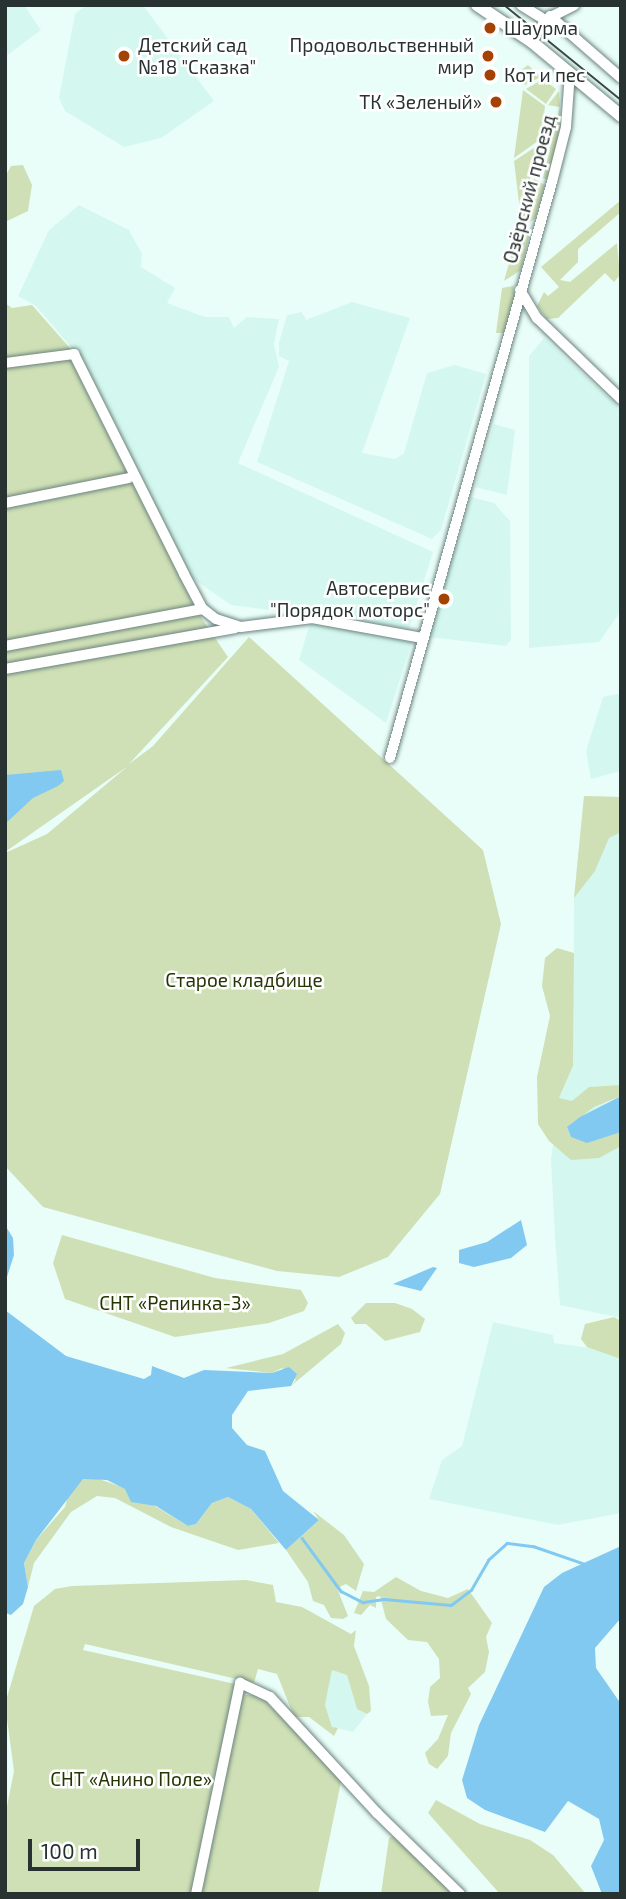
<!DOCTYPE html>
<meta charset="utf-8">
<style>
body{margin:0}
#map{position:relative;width:626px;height:1899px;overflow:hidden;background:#e9fef9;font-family:"Exo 2",sans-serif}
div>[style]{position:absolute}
.built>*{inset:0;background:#d4f8f0}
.green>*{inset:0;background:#cfe0b6}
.water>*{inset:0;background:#82c9f2}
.stream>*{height:2.5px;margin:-1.25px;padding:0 1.25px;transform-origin:1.25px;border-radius:1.25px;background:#82c9f2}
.roads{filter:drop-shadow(0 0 2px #6c837e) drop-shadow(0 0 2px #6c837e)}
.minor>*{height:10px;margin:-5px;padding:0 5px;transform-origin:5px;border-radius:5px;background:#fff}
.major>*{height:12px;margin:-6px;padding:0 6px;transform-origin:6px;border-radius:6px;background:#fff}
.tram>*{height:2px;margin:-1px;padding:0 1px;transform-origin:1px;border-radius:1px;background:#3c4745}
.dots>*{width:19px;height:19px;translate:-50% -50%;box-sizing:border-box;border:4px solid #fff;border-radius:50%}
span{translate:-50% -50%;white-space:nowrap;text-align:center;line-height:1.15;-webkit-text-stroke:5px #fff;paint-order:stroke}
.poi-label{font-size:19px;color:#283230}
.left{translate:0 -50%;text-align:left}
.right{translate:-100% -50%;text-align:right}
.street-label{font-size:19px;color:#283230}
.park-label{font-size:19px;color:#263504}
.frame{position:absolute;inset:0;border:7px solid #283230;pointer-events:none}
.scale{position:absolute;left:28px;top:1839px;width:112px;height:32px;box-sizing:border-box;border:4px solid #283230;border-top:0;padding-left:9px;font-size:21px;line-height:24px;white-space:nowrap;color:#283230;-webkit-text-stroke:5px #fff;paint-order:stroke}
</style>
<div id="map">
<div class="built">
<i style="clip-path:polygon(5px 5px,24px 5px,41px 30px,5px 57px)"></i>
<i style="clip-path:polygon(86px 5px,143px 5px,214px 101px,161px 138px,124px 147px,65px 111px,59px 98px,75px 14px)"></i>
<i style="clip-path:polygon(79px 205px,129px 230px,142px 254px,141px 267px,175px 288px,167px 303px,205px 317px,229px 317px,234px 328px,247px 317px,279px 319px,274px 344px,279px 367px,238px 463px,433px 552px,409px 628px,231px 605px,185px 573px,76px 353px,36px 306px,18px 296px,49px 230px)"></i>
<i style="clip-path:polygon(352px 302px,410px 318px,362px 453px,395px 459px,404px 453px,427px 373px,455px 365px,486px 374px,441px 530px,432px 539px,257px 462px,289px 361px,279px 356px,279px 343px,287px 315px,302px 312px,306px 320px)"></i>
<i style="clip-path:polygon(544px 338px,621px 409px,621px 611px,599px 642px,529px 648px,529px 356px)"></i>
<i style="clip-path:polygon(494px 424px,515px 430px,507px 495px,475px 487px)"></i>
<i style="clip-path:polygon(471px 497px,494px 503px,510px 521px,511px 640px,506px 646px,429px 637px)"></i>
<i style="clip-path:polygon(311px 620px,413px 638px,386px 723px,299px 660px)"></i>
<i style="clip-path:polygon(621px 693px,621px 771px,591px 779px,586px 751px,603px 697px)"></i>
<i style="clip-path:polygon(584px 796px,621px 797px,621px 1096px,605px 1103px,610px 1137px,621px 1132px,621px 1318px,560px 1305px,555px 1238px,551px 1159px,559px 1098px,573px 1066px,574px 898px)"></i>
<i style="clip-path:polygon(493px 1322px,553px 1335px,554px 1343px,621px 1352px,621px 1513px,558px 1525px,429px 1499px,442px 1460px,462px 1446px)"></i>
<i style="clip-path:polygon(332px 1669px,347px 1675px,357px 1709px,367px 1714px,353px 1732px,332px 1727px,325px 1705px)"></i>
</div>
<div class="green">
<i style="clip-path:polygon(528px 65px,541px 77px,525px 85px,516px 74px)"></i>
<i style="clip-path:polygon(543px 79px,556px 89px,546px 104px,526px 89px)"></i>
<i style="clip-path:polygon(523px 90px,545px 106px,544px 115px,538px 141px,514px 158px)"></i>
<i style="clip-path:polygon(559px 91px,561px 125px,548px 180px,543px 178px,560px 107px,548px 105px)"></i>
<i style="clip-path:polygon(537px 146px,530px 179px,520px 211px,514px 161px)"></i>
<i style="clip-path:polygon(23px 165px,32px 185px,28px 211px,5px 222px,5px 177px,11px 166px)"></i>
<i style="clip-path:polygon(534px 179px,545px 185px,535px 219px,527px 223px,521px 221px)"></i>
<i style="clip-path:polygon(621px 200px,621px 212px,578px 249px,578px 262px,560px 280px,570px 282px,617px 243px,620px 275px,614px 282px,605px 273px,558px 318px,547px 319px,537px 306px,544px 292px,548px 296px,559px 287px,541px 267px)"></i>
<i style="clip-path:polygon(519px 228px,530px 232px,521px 270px,504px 281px)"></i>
<i style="clip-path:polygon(513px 286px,515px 298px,505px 333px,496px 333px,502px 288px)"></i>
<i style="clip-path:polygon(5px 303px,12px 308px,32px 305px,69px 347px,196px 610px,228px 657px,129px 764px,153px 746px,249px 637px,483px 850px,501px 924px,440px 1194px,388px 1257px,339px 1277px,277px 1271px,43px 1207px,5px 1166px,5px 853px,47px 834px,128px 766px,5px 852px)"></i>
<i style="clip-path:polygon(584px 796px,621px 797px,621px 832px,609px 838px,595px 871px,574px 898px)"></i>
<i style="clip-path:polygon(557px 948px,574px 953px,573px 1066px,559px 1098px,572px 1101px,589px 1087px,621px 1085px,621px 1096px,594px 1107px,567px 1128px,571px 1137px,621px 1132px,621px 1146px,599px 1158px,571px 1160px,549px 1141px,538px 1124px,537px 1077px,550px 1016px,542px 986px,545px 958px)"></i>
<i style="clip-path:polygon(62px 1235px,215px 1278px,301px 1290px,308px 1303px,304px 1311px,269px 1323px,175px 1337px,65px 1299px,53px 1263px)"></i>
<i style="clip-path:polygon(366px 1303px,395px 1303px,412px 1309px,425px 1319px,420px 1332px,385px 1341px,366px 1324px,355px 1324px,351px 1318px)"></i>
<i style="clip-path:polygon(614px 1317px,621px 1321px,621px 1359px,587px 1347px,581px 1339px,585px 1324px)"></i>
<i style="clip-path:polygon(338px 1324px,345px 1333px,341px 1344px,291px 1386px,296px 1380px,282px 1368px,272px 1373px,226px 1368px,283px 1354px)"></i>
<i style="clip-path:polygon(93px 1477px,125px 1488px,188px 1526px,196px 1524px,212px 1503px,228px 1497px,251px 1509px,279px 1543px,238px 1550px,171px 1527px,115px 1498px,97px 1496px,71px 1512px,34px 1563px,28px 1587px,24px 1563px,36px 1540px,65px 1507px,69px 1492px,83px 1479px)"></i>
<i style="clip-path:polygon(313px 1511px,344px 1535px,364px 1564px,356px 1591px,346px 1584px,337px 1588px,348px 1616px,343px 1619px,331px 1618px,324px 1605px,313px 1601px,308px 1582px,286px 1550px,319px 1520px)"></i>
<i style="clip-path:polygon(396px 1577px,421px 1591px,448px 1598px,468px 1589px,492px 1623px,486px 1637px,489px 1652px,485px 1672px,468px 1688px,471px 1694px,451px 1733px,448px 1756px,437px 1769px,429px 1764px,425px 1753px,438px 1739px,448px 1715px,431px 1716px,428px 1702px,430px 1687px,440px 1678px,439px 1659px,427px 1642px,408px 1640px,386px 1619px,380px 1596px,376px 1597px,376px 1608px,370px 1605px,361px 1615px,354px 1613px,363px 1591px,374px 1592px)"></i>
<i style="clip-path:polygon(246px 1580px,273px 1585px,276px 1602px,302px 1607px,351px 1634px,356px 1630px,354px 1646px,369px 1686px,371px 1711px,367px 1714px,357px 1709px,347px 1675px,332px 1670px,325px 1705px,332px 1727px,338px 1728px,334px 1736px,309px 1717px,294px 1717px,277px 1674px,258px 1669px,254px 1683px,85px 1644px,83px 1650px,235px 1684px,245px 1695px,259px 1695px,342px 1777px,318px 1894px,5px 1894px,5px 1817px,14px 1771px,5px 1704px,34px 1606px,55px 1589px,72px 1586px)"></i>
<i style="clip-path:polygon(436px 1800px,480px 1824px,530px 1840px,553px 1855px,586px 1894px,500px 1894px,428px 1813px)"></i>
<i style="clip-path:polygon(395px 1835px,402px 1841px,452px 1894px,381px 1894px,389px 1838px)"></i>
</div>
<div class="water">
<i style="clip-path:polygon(61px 770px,64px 781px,58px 786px,33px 798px,5px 824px,5px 775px)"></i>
<i style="clip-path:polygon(621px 1096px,621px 1132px,587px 1143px,571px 1137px,567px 1127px,580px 1117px)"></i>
<i style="clip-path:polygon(521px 1220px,527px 1245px,511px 1258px,474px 1267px,459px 1263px,459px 1250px,487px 1242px)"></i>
<i style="clip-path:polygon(5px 1225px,13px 1238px,14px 1255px,5px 1283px)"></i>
<i style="clip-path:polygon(433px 1267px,437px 1268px,421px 1291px,393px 1284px)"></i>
<i style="clip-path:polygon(5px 1310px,66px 1356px,144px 1379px,151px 1375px,152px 1366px,184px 1378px,204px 1370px,272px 1373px,289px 1367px,297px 1374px,291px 1386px,248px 1391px,232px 1415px,232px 1428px,247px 1445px,265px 1451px,283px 1491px,319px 1520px,286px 1550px,251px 1509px,228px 1497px,212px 1503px,196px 1524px,188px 1526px,156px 1506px,131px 1502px,125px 1489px,107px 1480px,83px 1479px,36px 1540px,24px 1563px,28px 1587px,23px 1604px,11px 1615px,6px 1613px)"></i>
<i style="clip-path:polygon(621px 1546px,621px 1618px,595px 1648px,596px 1668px,621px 1704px,621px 1894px,602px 1894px,591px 1866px,604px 1840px,599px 1819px,568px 1801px,545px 1832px,485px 1810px,467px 1798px,462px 1780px,479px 1725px,544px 1587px,562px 1573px)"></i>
</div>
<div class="stream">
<i style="left:302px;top:1538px;width:66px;rotate:53.7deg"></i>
<i style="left:341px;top:1591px;width:25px;rotate:27deg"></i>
<i style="left:363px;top:1602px;width:21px;rotate:-8deg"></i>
<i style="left:384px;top:1599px;width:67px;rotate:5.1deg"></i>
<i style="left:451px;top:1605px;width:25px;rotate:-37deg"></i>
<i style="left:471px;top:1590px;width:34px;rotate:-60deg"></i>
<i style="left:488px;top:1560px;width:25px;rotate:-42deg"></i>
<i style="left:507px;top:1543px;width:26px;rotate:7deg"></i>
<i style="left:533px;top:1546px;width:55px;rotate:19.1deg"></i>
</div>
<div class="roads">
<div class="minor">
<i style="left:521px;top:5px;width:28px;rotate:32deg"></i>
<i style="left:550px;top:16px;width:94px;rotate:41.1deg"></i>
<i style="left:532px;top:42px;width:26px;rotate:-59deg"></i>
<i style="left:545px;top:20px;width:33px;rotate:-27deg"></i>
<i style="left:520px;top:290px;width:33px;rotate:59deg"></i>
<i style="left:537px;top:318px;width:117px;rotate:44deg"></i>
<i style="left:5px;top:363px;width:70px;rotate:-7.4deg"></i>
<i style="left:74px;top:354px;width:246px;rotate:63.4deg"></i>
<i style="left:184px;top:574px;width:40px;rotate:62deg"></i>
<i style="left:203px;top:609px;width:16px;rotate:38deg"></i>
<i style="left:216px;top:619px;width:26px;rotate:18deg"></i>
<i style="left:241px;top:627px;width:72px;rotate:-7.2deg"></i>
<i style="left:312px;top:618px;width:112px;rotate:10.3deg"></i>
<i style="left:5px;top:503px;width:126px;rotate:-11.4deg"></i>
<i style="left:5px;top:646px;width:201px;rotate:-10.6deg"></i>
<i style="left:5px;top:669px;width:234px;rotate:-10.1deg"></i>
<i style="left:390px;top:758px;width:598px;rotate:-74.29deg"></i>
<i style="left:552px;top:182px;width:57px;rotate:-75.7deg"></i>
<i style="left:566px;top:127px;width:54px;rotate:-85.8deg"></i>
<i style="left:196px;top:1894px;width:216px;rotate:-78.2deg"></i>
<i style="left:240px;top:1683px;width:33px;rotate:25deg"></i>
<i style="left:270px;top:1697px;width:158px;rotate:47.3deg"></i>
<i style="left:377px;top:1813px;width:116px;rotate:44.3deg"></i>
</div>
<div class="major">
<i style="left:477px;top:5px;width:66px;rotate:33.9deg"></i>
<i style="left:532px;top:42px;width:116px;rotate:39.7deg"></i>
</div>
</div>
<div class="tram">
<i style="left:504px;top:5px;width:151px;rotate:39.1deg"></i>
</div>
<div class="dots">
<i style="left:490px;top:28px;background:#a44203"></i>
<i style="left:124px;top:56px;background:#a44203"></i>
<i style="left:488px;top:56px;background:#a44203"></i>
<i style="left:490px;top:75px;background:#a44203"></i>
<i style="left:496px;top:102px;background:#a44203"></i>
<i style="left:444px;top:599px;background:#a44203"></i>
</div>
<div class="poi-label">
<span class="left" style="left:504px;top:28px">Шаурма</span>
<span class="left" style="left:138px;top:56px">Детский сад<br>№18 "Сказка"</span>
<span class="right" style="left:474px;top:56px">Продовольственный<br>мир</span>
<span class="left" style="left:504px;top:75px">Кот и пес</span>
<span class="right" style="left:482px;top:102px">ТК «Зеленый»</span>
<span class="right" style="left:430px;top:599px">Автосервис<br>"Порядок моторс"</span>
</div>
<div class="street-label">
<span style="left:529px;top:189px;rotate:-75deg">Озёрский проезд</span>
</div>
<div class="park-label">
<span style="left:244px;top:980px">Старое кладбище</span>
<span style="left:175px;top:1303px">СНТ «Репинка-3»</span>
<span style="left:131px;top:1779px">СНТ «Анино Поле»</span>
</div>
<div class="frame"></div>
<div class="scale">100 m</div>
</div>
